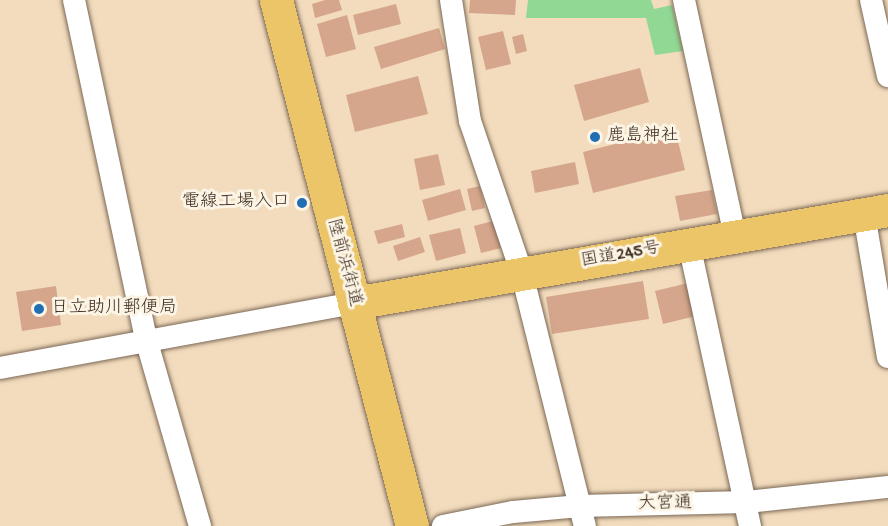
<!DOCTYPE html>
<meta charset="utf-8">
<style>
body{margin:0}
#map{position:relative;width:888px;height:526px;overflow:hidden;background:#f3dcbd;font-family:"Gochi Hand","Klee One",sans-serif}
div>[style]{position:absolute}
.green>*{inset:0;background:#90d893}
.building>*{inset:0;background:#d5a68b}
.roads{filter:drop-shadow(0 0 2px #7b6856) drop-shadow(0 0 2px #7b6856)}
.minor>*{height:22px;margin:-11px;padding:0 11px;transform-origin:11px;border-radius:11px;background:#fff}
.highway>*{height:33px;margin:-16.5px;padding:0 16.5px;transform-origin:16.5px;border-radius:16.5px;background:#edc569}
.dots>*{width:16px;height:16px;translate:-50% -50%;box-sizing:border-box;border:3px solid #fcf5e5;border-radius:50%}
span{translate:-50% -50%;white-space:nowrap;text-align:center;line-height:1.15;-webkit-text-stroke:6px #fcf5e5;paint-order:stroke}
.poi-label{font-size:18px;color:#3b2a1e}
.left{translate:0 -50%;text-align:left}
.right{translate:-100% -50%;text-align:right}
.street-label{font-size:18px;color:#3b2a1e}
</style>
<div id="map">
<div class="green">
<i style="clip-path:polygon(528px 0,651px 0,654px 9px,672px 5px,683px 51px,655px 55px,646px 18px,526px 18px)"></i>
</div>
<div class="building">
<i style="clip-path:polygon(325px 0,339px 0,342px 10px,315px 18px,312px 4px)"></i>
<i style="clip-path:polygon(470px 0,516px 0,515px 15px,469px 13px)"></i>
<i style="clip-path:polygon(396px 4px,401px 24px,358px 35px,353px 15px)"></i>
<i style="clip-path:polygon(347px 15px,356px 49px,326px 57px,317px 24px)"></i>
<i style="clip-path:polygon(439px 28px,445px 49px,381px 69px,374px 47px)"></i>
<i style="clip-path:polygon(503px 31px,511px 64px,486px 70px,478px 37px)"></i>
<i style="clip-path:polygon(523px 34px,527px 51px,516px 54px,512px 37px)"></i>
<i style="clip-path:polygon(640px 68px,649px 102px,584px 121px,574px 85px)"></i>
<i style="clip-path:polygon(418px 76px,428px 114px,355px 132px,346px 95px)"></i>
<i style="clip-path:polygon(675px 129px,685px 170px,593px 193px,583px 152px)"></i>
<i style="clip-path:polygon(438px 154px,445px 185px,420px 190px,414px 159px)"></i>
<i style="clip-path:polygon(575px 162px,579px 184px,535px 193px,531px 171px)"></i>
<i style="clip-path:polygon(480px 186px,485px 208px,472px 211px,467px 189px)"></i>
<i style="clip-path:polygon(460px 189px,466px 210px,428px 221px,422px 200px)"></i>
<i style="clip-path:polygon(712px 190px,717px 214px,680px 221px,675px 196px)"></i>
<i style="clip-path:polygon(493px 221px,501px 248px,481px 253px,474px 226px)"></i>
<i style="clip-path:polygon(402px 224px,405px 237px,378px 244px,374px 231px)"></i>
<i style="clip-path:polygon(460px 228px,466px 253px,436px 261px,429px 235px)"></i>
<i style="clip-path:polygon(420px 237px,425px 252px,398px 261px,393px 246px)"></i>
<i style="clip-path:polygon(643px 281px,649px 319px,552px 334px,546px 297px)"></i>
<i style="clip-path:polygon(688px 283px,696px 316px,663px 324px,655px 291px)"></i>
<i style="clip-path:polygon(56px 286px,61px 325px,22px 331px,16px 292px)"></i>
</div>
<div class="roads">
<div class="minor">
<i style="left:74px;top:0;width:347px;rotate:78deg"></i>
<i style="left:146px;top:339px;width:195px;rotate:73.9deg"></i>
<i style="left:451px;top:0;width:122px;rotate:81.1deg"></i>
<i style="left:470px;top:121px;width:162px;rotate:71.2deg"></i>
<i style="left:522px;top:274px;width:260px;rotate:76deg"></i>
<i style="left:684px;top:0;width:241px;rotate:77.8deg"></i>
<i style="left:871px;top:0;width:78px;rotate:77.4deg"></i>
<i style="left:864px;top:214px;width:145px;rotate:80.5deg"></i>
<i style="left:689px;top:244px;width:289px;rotate:77.8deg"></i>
<i style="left:0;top:368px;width:360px;rotate:-10.4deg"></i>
<i style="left:443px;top:526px;width:71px;rotate:-11.3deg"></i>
<i style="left:513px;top:512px;width:67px;rotate:-5.1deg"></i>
<i style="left:580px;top:506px;width:167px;rotate:-1.4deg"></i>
<i style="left:747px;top:502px;width:142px;rotate:-6.1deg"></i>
</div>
<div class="highway">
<i style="left:276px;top:0;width:543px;rotate:75.5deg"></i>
<i style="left:354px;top:303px;width:542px;rotate:-9.88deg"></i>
</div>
</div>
<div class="dots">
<i style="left:595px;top:137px;background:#1f6fb2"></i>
<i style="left:302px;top:203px;background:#1f6fb2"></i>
<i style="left:39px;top:309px;background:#1f6fb2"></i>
</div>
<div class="poi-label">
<span class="left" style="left:607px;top:137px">鹿島神社</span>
<span class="right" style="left:290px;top:203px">電線工場入口</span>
<span class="left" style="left:51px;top:309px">日立助川郵便局</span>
</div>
<div class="street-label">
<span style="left:621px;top:256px;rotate:-10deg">国道245号</span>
<span style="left:343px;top:263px;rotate:75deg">陸前浜街道</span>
<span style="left:665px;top:505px;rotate:-1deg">大宮通</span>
</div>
</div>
